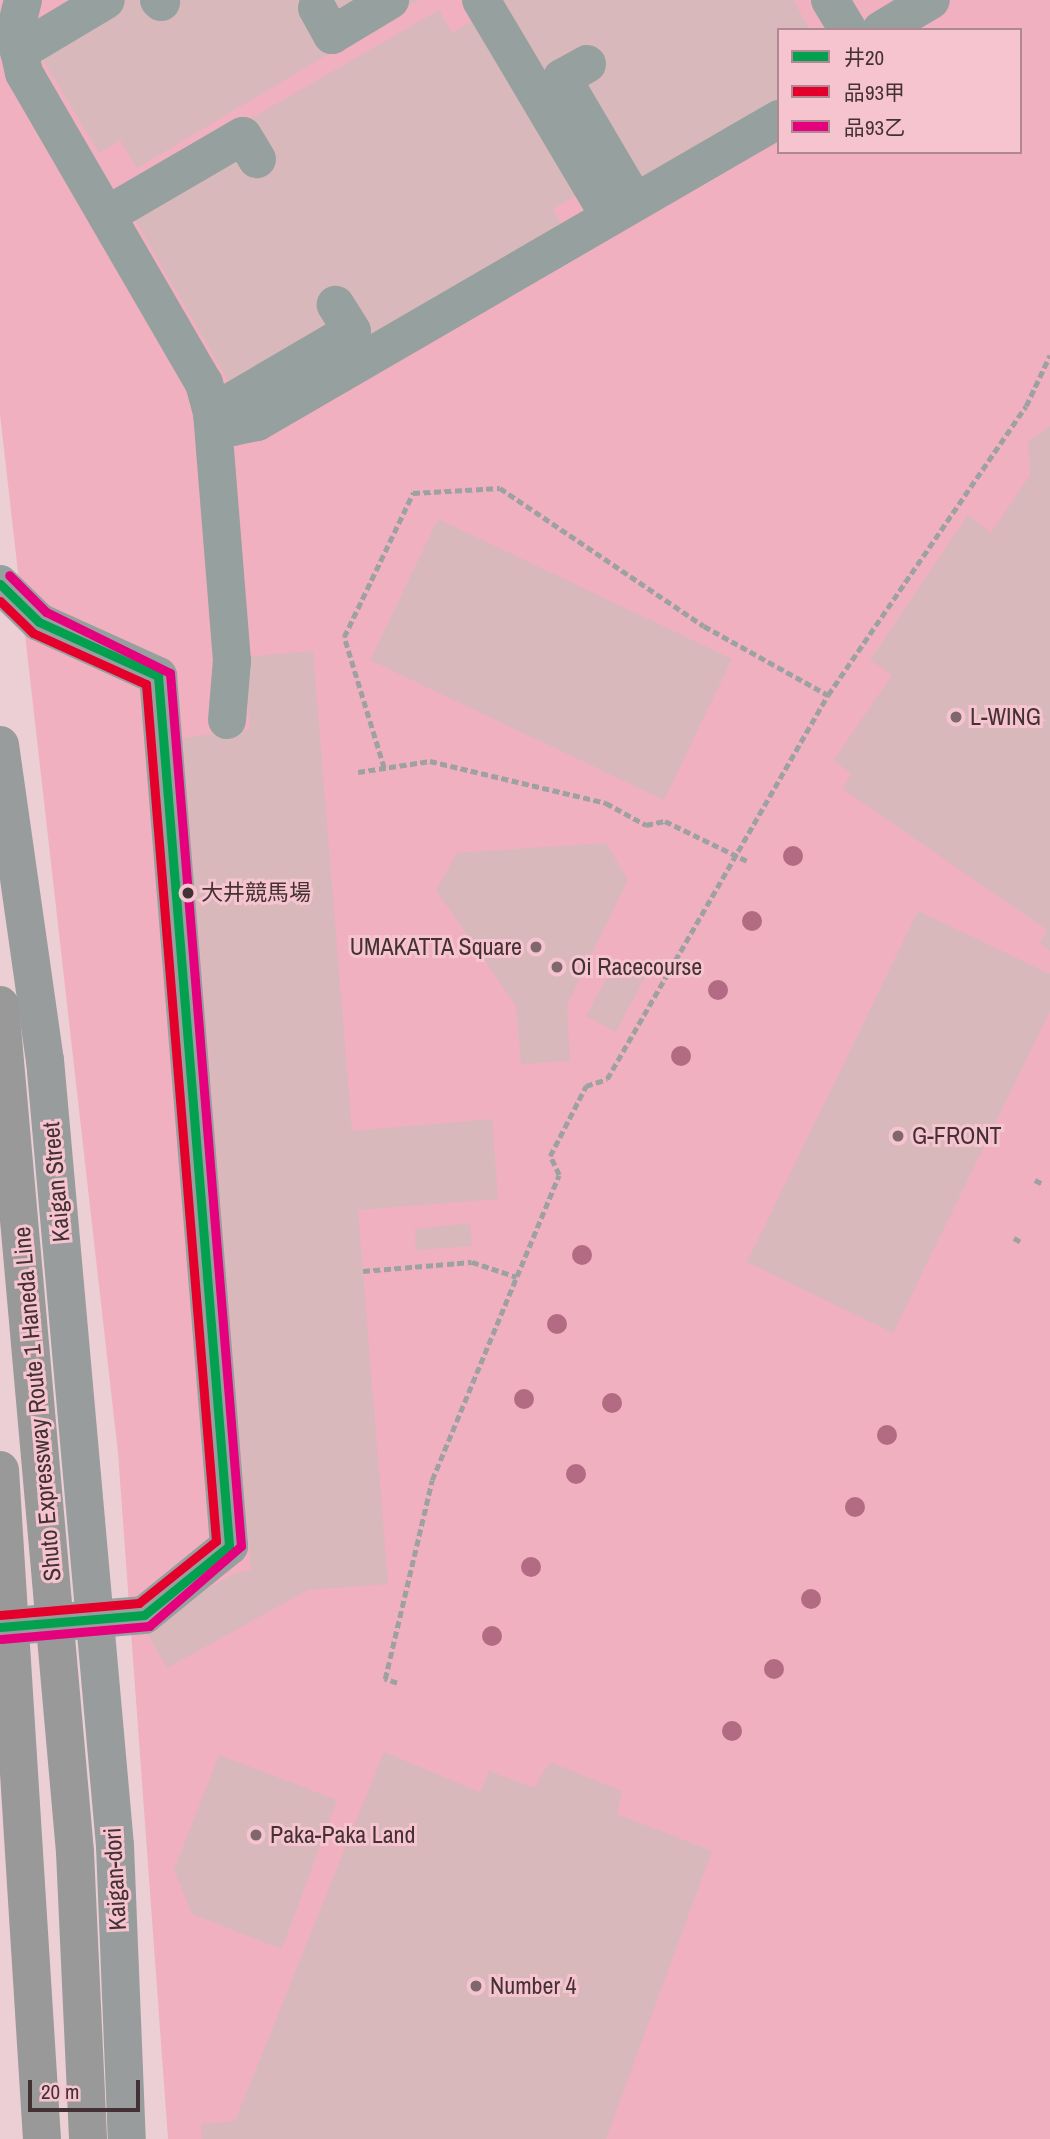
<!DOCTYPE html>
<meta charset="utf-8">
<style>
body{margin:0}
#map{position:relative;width:1050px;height:2139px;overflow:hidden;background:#ebcfd5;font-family:"Archivo Narrow","Noto Sans JP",sans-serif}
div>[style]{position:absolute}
.green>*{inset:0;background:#f0b0bf}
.building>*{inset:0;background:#d8b8ba}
.path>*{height:4.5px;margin-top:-2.25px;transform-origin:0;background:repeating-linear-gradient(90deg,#9ea1a2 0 7px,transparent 0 10.5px)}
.minor>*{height:38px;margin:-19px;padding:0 19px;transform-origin:19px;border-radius:19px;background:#95a09f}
.major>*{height:38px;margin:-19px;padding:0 19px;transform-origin:19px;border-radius:19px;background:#999c9d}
.highway-bridge>*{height:38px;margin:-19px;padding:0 19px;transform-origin:19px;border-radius:19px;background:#99999a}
.bus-1>*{height:9px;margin:-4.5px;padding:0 4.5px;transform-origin:4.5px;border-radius:4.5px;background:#03a050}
.bus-2>*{height:9px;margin:-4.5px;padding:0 4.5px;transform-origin:4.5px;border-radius:4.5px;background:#e4002b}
.bus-3>*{height:9px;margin:-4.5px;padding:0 4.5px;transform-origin:4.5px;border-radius:4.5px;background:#e5007d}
.trees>*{width:20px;height:20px;margin:-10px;border-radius:50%;background:#b36b84}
.dots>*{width:19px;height:19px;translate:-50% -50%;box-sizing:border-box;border:4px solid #f6c4cf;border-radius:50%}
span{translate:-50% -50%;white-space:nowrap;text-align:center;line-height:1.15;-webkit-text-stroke:6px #f6c4cf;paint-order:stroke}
.bus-label{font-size:22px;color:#443135}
.left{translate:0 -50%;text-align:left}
.poi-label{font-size:24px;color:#443135}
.right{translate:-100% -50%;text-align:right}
.street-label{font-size:24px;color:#443135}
.legend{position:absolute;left:777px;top:28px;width:245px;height:126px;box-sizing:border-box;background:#f6c4cf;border:2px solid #af8991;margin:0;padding:9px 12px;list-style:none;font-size:21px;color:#443135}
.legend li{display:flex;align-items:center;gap:14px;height:35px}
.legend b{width:35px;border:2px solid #af8991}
.scale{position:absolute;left:28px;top:2080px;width:112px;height:32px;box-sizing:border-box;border:4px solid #443135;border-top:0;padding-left:9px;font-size:21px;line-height:24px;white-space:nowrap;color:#443135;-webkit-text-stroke:5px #f6c4cf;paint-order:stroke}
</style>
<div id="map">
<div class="green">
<i style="clip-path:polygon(evenodd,0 0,1050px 0,1050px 2139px,168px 2139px,118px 1453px,0 414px,0 0,779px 30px,1020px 30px,1020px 152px,779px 152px,779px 30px)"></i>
</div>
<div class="building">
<i style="clip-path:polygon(86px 0,419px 0,137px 168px,120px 140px,99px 153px,28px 35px)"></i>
<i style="clip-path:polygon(497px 0,793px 0,810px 30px,779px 30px,779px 112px,618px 206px)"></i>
<i style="clip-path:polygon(439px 10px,452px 33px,474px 20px,575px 196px,553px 209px,566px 232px,248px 415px,120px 194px)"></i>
<i style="clip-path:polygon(1050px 426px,1050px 951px,1039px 943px,1047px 930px,843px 789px,851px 774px,834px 760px,892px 675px,870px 660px,968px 515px,991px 533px,1030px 475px,1028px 442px)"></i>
<i style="clip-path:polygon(438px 519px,732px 659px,664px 800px,370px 660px)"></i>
<i style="clip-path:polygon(313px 651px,352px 1131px,492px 1119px,498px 1199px,358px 1210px,388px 1584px,308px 1590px,167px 1668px,143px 1626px,235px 1573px,251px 1570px,183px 738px,250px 729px,243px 657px)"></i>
<i style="clip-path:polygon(606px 843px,628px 880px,567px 1005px,570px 1061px,521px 1064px,516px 1006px,436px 890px,457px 853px)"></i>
<i style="clip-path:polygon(918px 911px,1050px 974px,1050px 1011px,893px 1333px,747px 1262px)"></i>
<i style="clip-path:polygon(615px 962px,645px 977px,616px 1032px,586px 1016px)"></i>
<i style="clip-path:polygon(470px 1223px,472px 1246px,416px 1250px,415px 1229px)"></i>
<i style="clip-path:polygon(384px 1752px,480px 1792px,489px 1771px,534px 1788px,550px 1762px,622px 1791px,617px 1814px,712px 1851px,606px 2139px,202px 2139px,201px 2124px,235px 2121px)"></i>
<i style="clip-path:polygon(219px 1755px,337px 1800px,282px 1949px,192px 1914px,174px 1870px)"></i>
</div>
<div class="path">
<i style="left:384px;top:768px;width:137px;rotate:-107deg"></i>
<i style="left:344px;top:637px;width:160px;rotate:-64.4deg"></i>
<i style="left:413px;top:493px;width:87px;rotate:-3.3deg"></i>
<i style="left:500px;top:488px;width:246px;rotate:34.1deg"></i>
<i style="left:704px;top:626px;width:142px;rotate:29.1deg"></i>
<i style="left:358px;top:772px;width:73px;rotate:-8.7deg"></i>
<i style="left:430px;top:761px;width:181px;rotate:13.4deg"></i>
<i style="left:606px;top:803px;width:46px;rotate:28.8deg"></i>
<i style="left:646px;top:825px;width:19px;rotate:-12deg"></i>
<i style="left:665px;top:821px;width:91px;rotate:26deg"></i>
<i style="left:1035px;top:1180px;width:9px;rotate:27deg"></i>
<i style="left:1014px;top:1238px;width:10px;rotate:29deg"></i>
<i style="left:363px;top:1271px;width:109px;rotate:-4.7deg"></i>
<i style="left:472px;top:1262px;width:47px;rotate:18.4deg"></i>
<i style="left:397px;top:1683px;width:13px;rotate:-162deg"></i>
<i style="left:385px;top:1679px;width:204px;rotate:-76.7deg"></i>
<i style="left:432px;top:1480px;width:330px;rotate:-67.4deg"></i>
<i style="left:559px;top:1175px;width:21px;rotate:-115deg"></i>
<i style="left:550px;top:1156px;width:79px;rotate:-62.8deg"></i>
<i style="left:586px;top:1086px;width:22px;rotate:-18deg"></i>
<i style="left:607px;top:1079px;width:443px;rotate:-60.1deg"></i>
<i style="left:828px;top:695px;width:350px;rotate:-55.6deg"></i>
<i style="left:1026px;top:406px;width:56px;rotate:-64.8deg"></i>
</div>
<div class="minor">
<i style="left:23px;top:0;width:33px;rotate:104deg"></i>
<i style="left:15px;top:32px;width:42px;rotate:77.6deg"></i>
<i style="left:24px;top:73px;width:358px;rotate:59.9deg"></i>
<i style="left:204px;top:383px;width:31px;rotate:75deg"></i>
<i style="left:212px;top:413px;width:25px;rotate:34deg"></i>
<i style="left:233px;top:427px;width:25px;rotate:-12deg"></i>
<i style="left:257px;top:422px;width:604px;rotate:-30.13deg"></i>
<i style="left:159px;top:0;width:3px;rotate:45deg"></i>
<i style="left:481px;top:0;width:252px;rotate:59.3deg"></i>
<i style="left:830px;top:0;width:35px;rotate:59deg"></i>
<i style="left:317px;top:8px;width:31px;rotate:61deg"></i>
<i style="left:332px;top:35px;width:68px;rotate:-31.1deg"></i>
<i style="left:881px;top:30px;width:58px;rotate:-31deg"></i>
<i style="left:19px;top:52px;width:101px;rotate:-30.9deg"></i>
<i style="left:587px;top:64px;width:29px;rotate:151deg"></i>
<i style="left:562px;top:78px;width:144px;rotate:59.5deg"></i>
<i style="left:107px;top:215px;width:157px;rotate:-30.2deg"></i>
<i style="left:243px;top:136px;width:27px;rotate:59deg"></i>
<i style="left:0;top:584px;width:54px;rotate:44.3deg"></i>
<i style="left:39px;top:622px;width:131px;rotate:24.4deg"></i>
<i style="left:158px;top:676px;width:873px;rotate:85.33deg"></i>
<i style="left:229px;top:1546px;width:109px;rotate:140.9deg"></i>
<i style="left:144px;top:1615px;width:144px;rotate:175.2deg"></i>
<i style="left:227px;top:720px;width:59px;rotate:-85.2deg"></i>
<i style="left:232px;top:661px;width:249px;rotate:-94.6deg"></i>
<i style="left:212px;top:413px;width:162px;rotate:-30.4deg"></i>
<i style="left:352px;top:331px;width:31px;rotate:-122deg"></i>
</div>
<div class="major">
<i style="left:0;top:745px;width:318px;rotate:81.9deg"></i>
<i style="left:45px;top:1060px;width:789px;rotate:84.91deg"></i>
<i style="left:115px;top:1846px;width:293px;rotate:87.7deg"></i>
</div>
<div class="highway-bridge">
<i style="left:0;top:1005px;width:850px;rotate:84.94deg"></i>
<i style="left:75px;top:1852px;width:287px;rotate:87.4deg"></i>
<i style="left:0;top:1470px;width:670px;rotate:86.41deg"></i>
</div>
<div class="bus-1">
<i style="left:0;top:584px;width:54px;rotate:44.3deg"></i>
<i style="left:39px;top:622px;width:131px;rotate:24.4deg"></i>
<i style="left:158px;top:676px;width:873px;rotate:85.33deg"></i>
<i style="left:229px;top:1546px;width:109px;rotate:140.9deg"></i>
<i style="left:144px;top:1615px;width:144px;rotate:175.2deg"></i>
</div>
<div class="bus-2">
<i style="left:0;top:601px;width:46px;rotate:44.1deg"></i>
<i style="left:33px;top:633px;width:124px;rotate:24.3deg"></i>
<i style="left:146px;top:684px;width:860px;rotate:85.33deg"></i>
<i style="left:216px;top:1541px;width:99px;rotate:141.2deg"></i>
<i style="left:139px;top:1603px;width:140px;rotate:175.1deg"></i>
</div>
<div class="bus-3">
<i style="left:1px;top:1639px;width:149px;rotate:-5deg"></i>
<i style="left:149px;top:1626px;width:122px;rotate:-41deg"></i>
<i style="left:241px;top:1546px;width:876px;rotate:-94.65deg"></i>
<i style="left:170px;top:673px;width:138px;rotate:-153.8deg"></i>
<i style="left:46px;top:612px;width:52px;rotate:-135deg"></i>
</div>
<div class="trees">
<i style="left:793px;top:856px"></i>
<i style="left:752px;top:921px"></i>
<i style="left:718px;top:990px"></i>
<i style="left:681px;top:1056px"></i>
<i style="left:582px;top:1255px"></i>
<i style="left:557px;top:1324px"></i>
<i style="left:524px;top:1399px"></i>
<i style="left:612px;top:1403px"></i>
<i style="left:887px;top:1435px"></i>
<i style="left:576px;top:1474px"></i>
<i style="left:855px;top:1507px"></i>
<i style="left:531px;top:1567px"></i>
<i style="left:811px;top:1599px"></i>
<i style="left:492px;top:1636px"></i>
<i style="left:774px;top:1669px"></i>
<i style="left:732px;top:1731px"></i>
</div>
<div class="dots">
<i style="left:956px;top:717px;background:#7e686d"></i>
<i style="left:188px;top:893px;background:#443135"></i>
<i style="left:536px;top:947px;background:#7e686d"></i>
<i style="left:557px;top:967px;background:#7e686d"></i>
<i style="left:898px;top:1136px;background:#7e686d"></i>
<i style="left:256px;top:1835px;background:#7e686d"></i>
<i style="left:476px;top:1986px;background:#7e686d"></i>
</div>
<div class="bus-label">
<span class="left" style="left:201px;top:893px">大井競馬場</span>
</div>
<div class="poi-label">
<span class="left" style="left:970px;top:717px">L-WING</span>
<span class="right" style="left:522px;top:947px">UMAKATTA Square</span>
<span class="left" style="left:571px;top:967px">Oi Racecourse</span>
<span class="left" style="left:912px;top:1136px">G-FRONT</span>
<span class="left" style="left:270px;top:1835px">Paka-Paka Land</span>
<span class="left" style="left:490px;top:1986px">Number 4</span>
</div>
<div class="street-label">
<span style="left:56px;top:1182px;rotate:-95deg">Kaigan Street</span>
<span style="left:37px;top:1404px;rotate:-95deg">Shuto Expressway Route 1 Haneda Line</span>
<span style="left:115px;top:1879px;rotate:-93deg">Kaigan-dori</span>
</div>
<ul class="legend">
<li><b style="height:9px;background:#03a050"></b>井20</li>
<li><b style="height:9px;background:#e4002b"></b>品93甲</li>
<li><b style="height:9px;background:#e5007d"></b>品93乙</li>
</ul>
<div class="scale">20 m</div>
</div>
